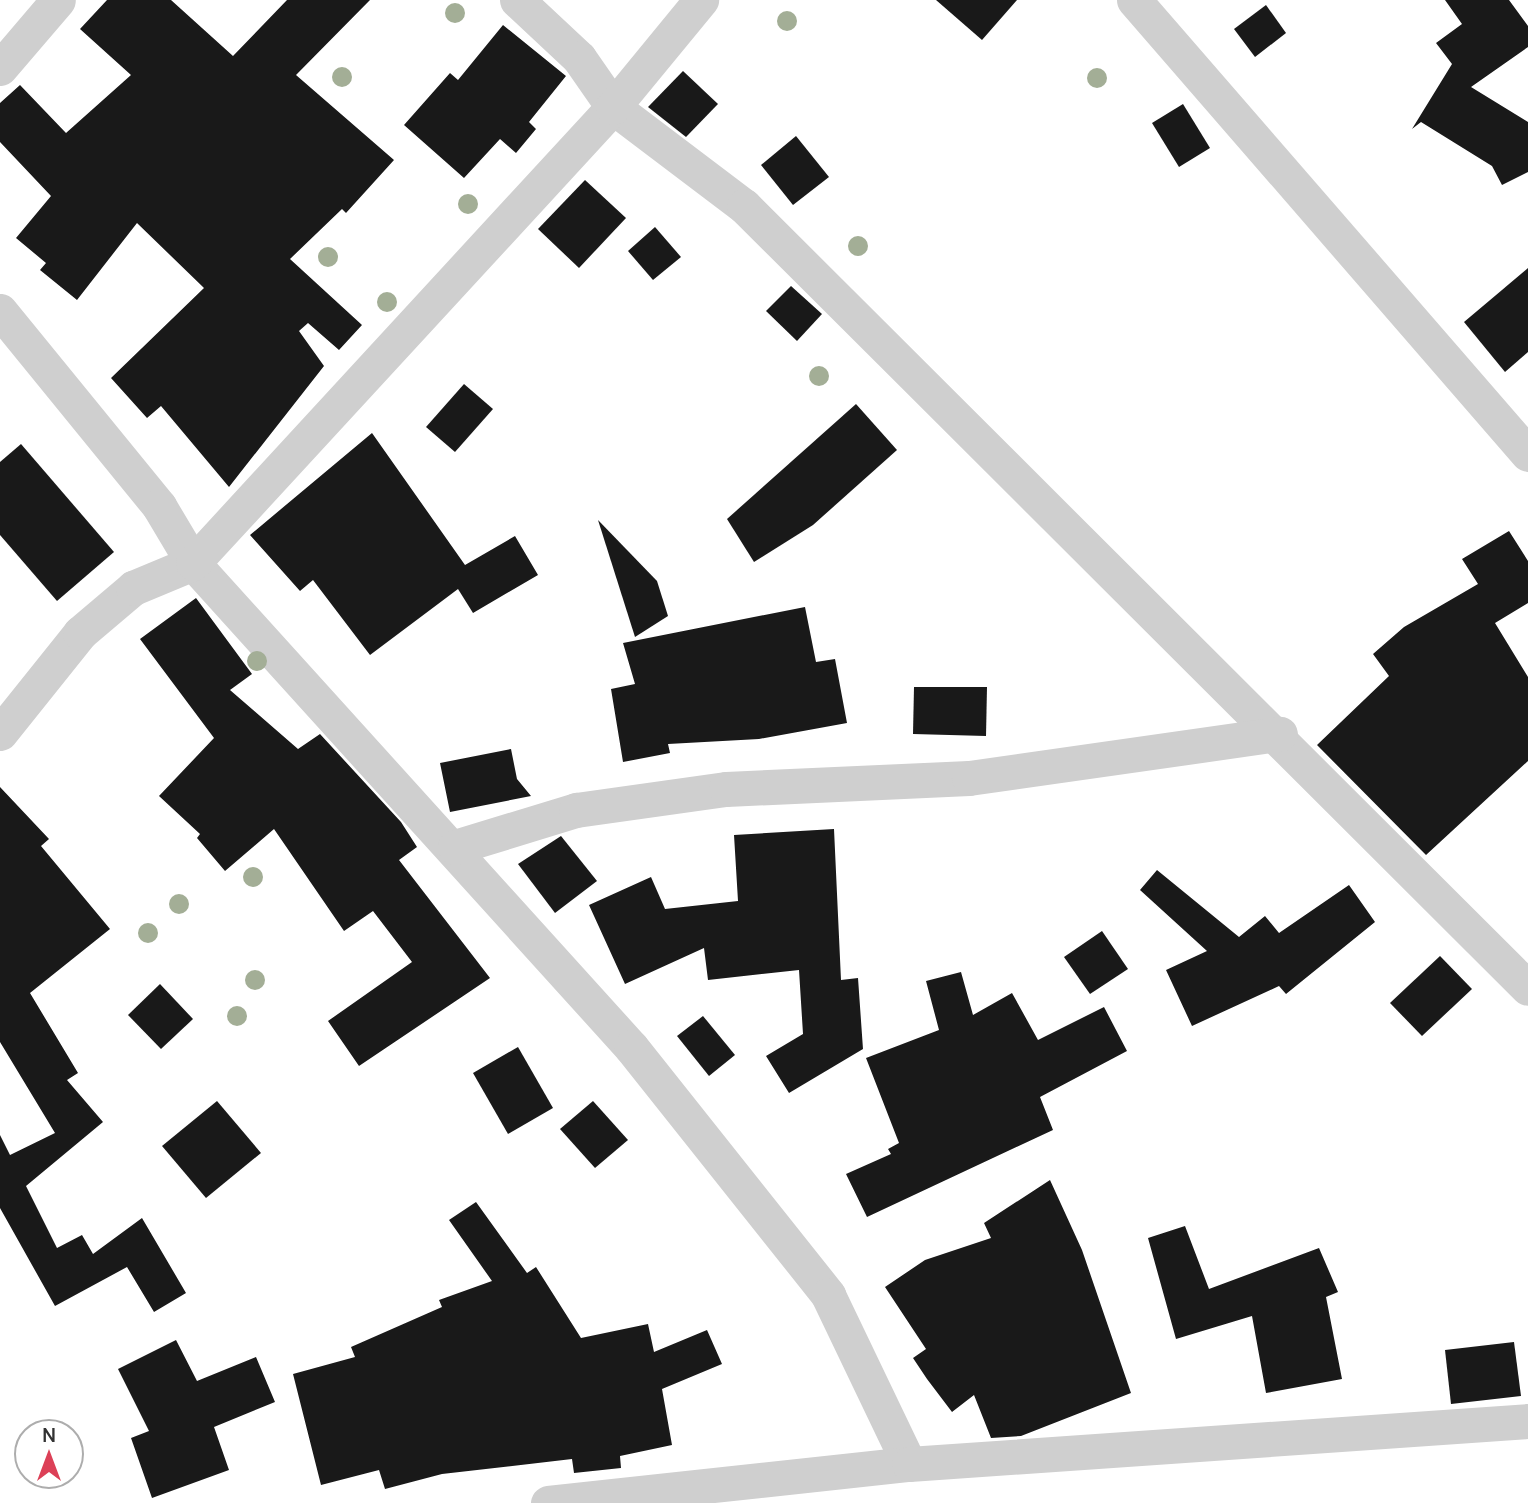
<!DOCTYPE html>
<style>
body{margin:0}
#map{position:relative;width:1528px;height:1503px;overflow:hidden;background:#fff;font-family:Manrope,sans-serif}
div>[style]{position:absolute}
.building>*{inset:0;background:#191919}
.minor>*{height:35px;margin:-17.5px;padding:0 17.5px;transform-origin:17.5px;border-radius:17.5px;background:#cfcfcf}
.trees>*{width:20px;height:20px;margin:-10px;border-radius:50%;background:#a3ae96}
span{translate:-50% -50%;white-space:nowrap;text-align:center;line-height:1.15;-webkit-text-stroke:7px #fff;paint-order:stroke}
.north{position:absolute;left:14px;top:1419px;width:70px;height:70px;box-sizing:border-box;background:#fff;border:2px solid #adadad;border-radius:50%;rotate:0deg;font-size:19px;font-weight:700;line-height:28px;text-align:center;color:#323232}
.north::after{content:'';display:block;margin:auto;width:24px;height:32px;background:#dc4057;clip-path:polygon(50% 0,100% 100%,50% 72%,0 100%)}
</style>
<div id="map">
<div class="building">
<i style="clip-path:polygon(107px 0,171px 0,233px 56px,287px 0,370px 0,296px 75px,394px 160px,346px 213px,342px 209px,290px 259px,362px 325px,339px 350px,308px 323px,299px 331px,324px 366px,229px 487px,161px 406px,147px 418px,111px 378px,204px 288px,137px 223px,77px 300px,40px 270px,46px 263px,16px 238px,51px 196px,0 142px,0 103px,20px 85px,66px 133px,131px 75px,80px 29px)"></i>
<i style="clip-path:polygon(936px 0,1017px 0,982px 40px)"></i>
<i style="clip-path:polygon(1445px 0,1509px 0,1528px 26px,1528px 47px,1471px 87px,1528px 122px,1528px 172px,1502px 185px,1492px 166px,1421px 122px,1412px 129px,1452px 64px,1436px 43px,1462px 24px)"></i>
<i style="clip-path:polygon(1266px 5px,1286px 33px,1255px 57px,1234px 29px)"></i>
<i style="clip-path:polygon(503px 25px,566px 76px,529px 122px,536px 129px,516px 153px,500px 139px,464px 178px,404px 125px,450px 73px,458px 80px)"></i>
<i style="clip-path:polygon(683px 71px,718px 104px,686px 137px,648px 107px)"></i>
<i style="clip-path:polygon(1183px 104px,1210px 148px,1179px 167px,1152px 123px)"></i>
<i style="clip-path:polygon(796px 136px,829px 177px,793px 205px,761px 165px)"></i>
<i style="clip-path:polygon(585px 180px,626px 218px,579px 268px,538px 229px)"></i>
<i style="clip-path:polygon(655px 227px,681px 257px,653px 280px,628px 251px)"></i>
<i style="clip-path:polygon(1528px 268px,1528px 352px,1505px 372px,1464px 322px)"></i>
<i style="clip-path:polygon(791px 286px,822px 314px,797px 341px,766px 311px)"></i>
<i style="clip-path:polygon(464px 384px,493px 409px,455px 452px,426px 427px)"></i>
<i style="clip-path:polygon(856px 404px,897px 450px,813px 525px,754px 562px,727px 519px)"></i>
<i style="clip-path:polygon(372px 433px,465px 565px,515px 536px,538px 575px,473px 613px,458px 589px,370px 655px,313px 580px,300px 591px,250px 535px)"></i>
<i style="clip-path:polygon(21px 444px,114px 552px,57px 601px,0 535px,0 462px)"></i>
<i style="clip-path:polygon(598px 520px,657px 581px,668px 616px,635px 637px)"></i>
<i style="clip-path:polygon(1509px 531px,1528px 561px,1528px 603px,1495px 623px,1528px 677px,1528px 761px,1426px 855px,1317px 745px,1389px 676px,1373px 654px,1404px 627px,1478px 584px,1462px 559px)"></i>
<i style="clip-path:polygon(196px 598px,252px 674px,230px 690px,298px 749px,320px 734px,401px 822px,417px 847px,399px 860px,490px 978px,359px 1066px,328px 1021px,412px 962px,373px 911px,344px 931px,274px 829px,225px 871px,197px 838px,200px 834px,159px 796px,214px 738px,140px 639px)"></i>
<i style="clip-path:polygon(805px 607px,816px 662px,835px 659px,847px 723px,759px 739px,668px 744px,670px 753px,623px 762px,611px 689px,635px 684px,623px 643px)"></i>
<i style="clip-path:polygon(914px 687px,987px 687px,986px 736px,913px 734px)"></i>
<i style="clip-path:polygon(511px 749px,517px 779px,531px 796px,450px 812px,440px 763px)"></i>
<i style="clip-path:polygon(0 787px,49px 839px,41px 846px,110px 929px,30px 993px,78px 1073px,67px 1080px,103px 1122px,26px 1186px,57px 1248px,82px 1235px,93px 1254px,142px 1218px,186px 1293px,154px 1312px,127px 1267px,55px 1306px,0 1208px,0 1135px,10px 1155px,55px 1133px,0 1042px)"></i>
<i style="clip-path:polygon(834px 829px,841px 980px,858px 978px,863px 1049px,789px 1093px,766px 1056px,803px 1034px,799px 970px,708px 980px,704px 948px,625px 984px,589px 905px,651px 877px,665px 909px,738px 901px,734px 835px)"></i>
<i style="clip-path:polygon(561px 836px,597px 881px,555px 913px,518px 864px)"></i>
<i style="clip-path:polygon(1157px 870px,1239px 937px,1265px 916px,1279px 933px,1349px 885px,1375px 922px,1286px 994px,1279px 986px,1192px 1026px,1166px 970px,1207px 951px,1140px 890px)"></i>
<i style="clip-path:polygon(1102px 931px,1128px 969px,1090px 994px,1064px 957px)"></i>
<i style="clip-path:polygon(1440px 956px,1472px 989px,1422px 1036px,1390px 1003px)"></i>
<i style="clip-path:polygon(961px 972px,973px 1015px,1012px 993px,1038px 1040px,1104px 1007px,1127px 1051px,1040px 1097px,1053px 1130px,867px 1217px,846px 1174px,891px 1154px,888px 1149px,899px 1143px,866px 1058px,939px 1030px,926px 981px)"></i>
<i style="clip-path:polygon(160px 984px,193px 1019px,161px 1049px,128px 1015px)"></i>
<i style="clip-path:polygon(703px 1016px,735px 1055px,709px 1076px,677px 1036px)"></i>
<i style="clip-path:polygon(518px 1047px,553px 1108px,508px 1134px,473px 1073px)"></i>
<i style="clip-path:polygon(217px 1101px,261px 1153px,206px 1198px,162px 1146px)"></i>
<i style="clip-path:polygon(593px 1101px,628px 1140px,595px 1168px,560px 1129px)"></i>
<i style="clip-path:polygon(1050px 1180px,1082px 1250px,1131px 1393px,1021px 1436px,991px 1438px,974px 1395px,952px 1412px,927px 1379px,913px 1358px,926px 1349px,885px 1287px,925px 1260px,991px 1238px,984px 1223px)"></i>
<i style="clip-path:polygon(476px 1202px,527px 1273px,536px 1267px,581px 1338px,648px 1324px,654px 1352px,707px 1330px,722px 1364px,662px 1389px,672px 1445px,620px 1456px,621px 1468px,574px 1473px,572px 1459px,442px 1474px,385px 1489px,379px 1470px,321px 1485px,293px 1374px,355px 1357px,351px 1347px,442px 1307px,439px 1300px,492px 1281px,449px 1220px)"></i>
<i style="clip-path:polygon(1185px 1226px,1209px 1289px,1319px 1248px,1338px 1292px,1326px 1297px,1342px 1379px,1266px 1393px,1252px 1316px,1176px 1339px,1148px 1238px)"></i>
<i style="clip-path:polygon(176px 1340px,197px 1381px,256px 1357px,275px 1402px,214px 1427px,229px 1470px,152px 1498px,131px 1438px,149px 1431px,118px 1369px)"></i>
<i style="clip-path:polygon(1514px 1342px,1521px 1396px,1451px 1404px,1445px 1350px)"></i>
</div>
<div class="minor">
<i style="left:517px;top:0;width:85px;rotate:43.1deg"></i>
<i style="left:579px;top:58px;width:60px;rotate:55.2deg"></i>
<i style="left:613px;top:107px;width:164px;rotate:37.1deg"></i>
<i style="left:744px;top:206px;width:1107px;rotate:44.93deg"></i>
<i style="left:1134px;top:0;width:601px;rotate:49.05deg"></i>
<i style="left:0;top:68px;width:89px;rotate:-49.5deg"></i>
<i style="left:0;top:311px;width:252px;rotate:50.8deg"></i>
<i style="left:159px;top:506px;width:66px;rotate:59.2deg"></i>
<i style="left:193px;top:563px;width:653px;rotate:47.86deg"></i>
<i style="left:631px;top:1047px;width:317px;rotate:51.5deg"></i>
<i style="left:828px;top:1295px;width:187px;rotate:64.4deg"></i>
<i style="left:0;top:733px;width:128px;rotate:-51.3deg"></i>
<i style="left:80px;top:633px;width:70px;rotate:-40.3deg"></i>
<i style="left:133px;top:588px;width:65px;rotate:-22.6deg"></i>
<i style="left:193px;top:563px;width:620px;rotate:-47.35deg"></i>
<i style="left:613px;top:107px;width:139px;rotate:-50.6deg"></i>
<i style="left:455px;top:847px;width:127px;rotate:-17deg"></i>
<i style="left:576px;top:810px;width:151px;rotate:-8deg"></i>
<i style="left:726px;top:789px;width:243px;rotate:-2.6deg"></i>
<i style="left:969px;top:778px;width:314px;rotate:-8.1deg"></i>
<i style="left:548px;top:1503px;width:363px;rotate:-6.2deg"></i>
<i style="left:909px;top:1464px;width:620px;rotate:-3.97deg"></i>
</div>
<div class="trees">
<i style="left:455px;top:13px"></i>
<i style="left:787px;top:21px"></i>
<i style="left:342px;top:77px"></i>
<i style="left:1097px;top:78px"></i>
<i style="left:468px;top:204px"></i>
<i style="left:858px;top:246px"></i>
<i style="left:328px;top:257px"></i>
<i style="left:387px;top:302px"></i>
<i style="left:819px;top:376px"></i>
<i style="left:257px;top:661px"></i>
<i style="left:253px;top:877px"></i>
<i style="left:179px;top:904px"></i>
<i style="left:148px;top:933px"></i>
<i style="left:255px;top:980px"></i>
<i style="left:237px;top:1016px"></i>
</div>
<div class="north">N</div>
</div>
